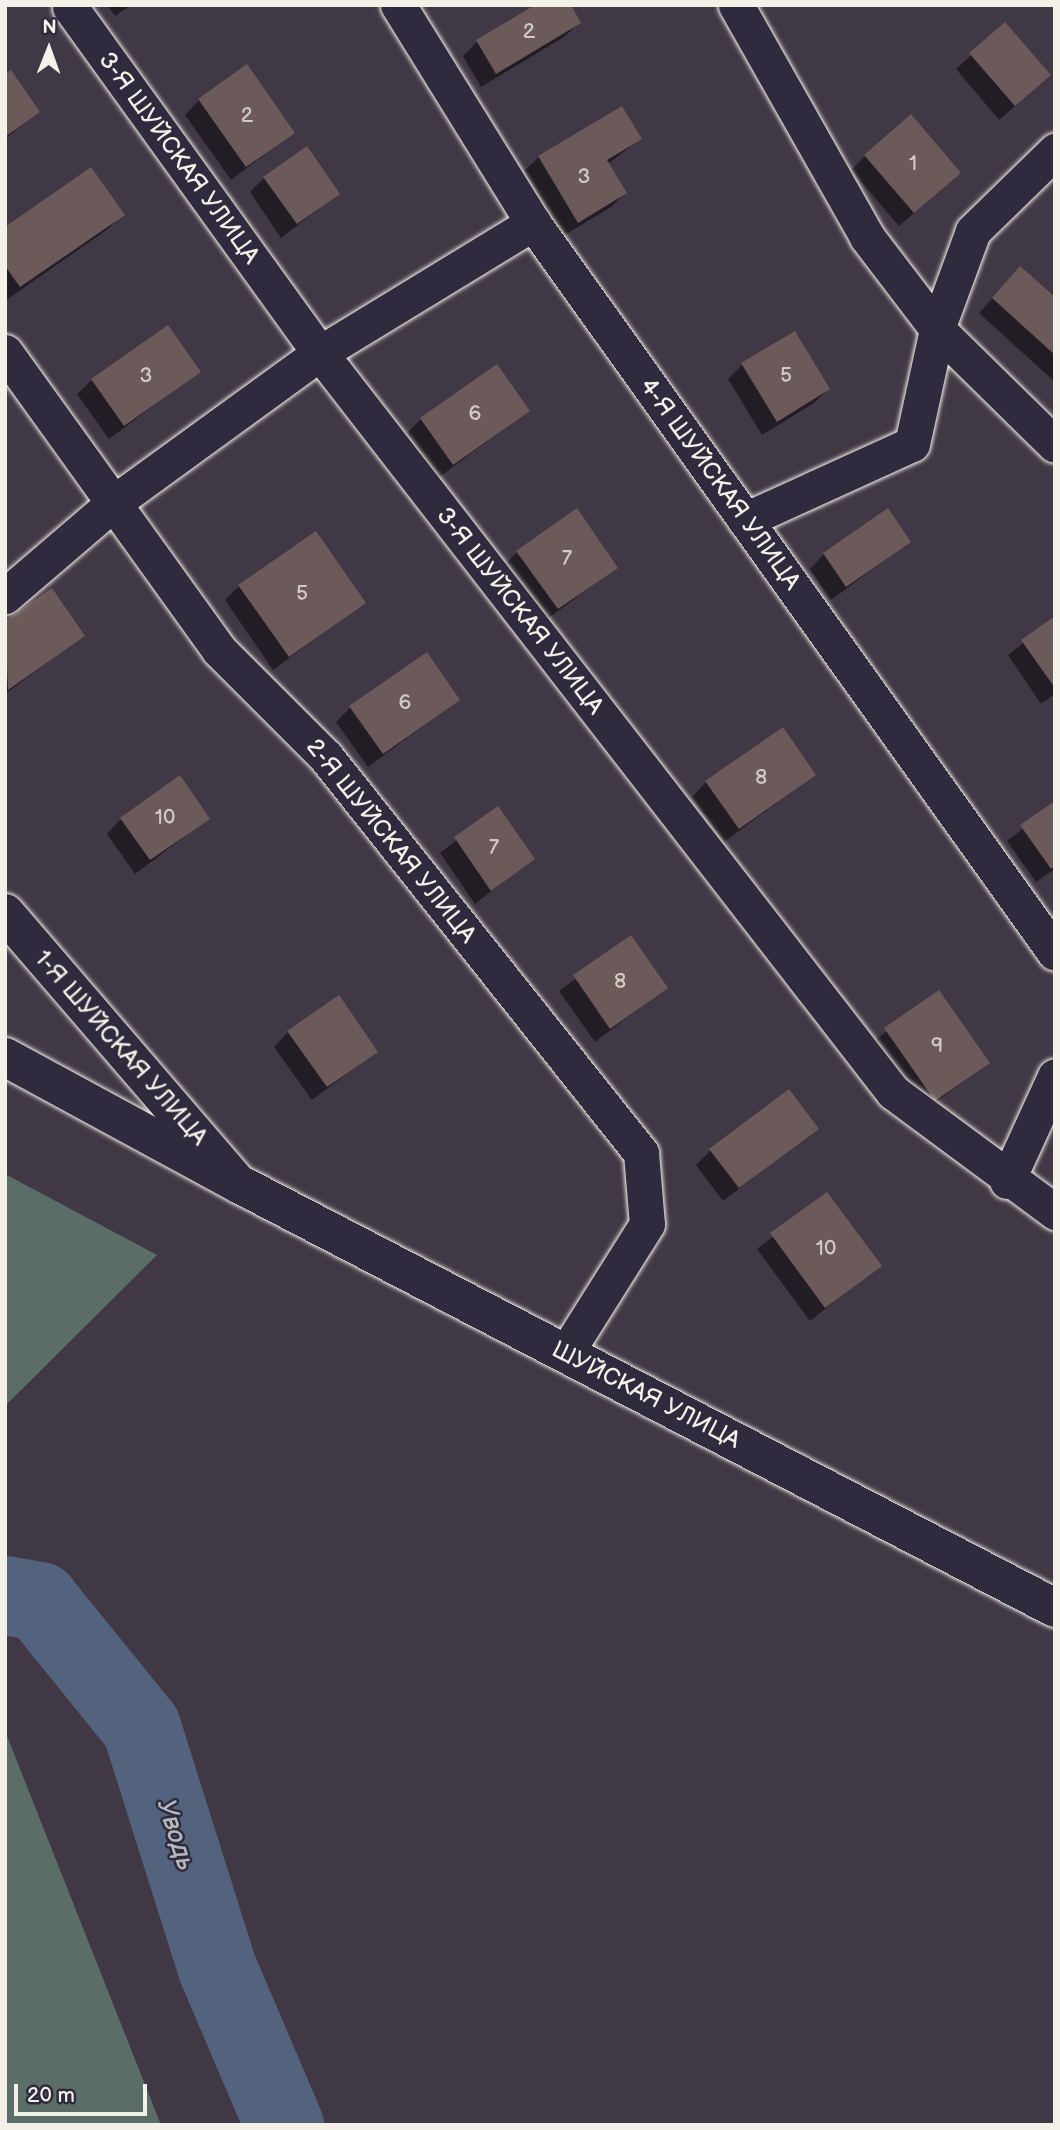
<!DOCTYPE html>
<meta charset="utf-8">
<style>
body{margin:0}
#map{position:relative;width:1060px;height:2130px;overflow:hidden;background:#413845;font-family:"Balsamiq Sans",sans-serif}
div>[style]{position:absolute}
.green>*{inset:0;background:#5a6e67}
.shadow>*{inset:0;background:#0007}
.river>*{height:79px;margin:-39.5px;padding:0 39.5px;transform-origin:39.5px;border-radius:39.5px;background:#53627d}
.building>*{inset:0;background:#6c5959}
.roads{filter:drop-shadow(0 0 2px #f4f1e8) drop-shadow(0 0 2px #f4f1e8)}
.minor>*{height:35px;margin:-17.5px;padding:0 17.5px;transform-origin:17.5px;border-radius:17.5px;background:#2f2a3d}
.tertiary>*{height:38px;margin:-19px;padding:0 19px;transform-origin:19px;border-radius:19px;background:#2f2a3d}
.primary>*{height:38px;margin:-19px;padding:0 19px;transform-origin:19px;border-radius:19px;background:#2f2a3d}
span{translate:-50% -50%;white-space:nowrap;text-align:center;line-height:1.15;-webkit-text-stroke:5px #2f2a3d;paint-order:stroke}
.number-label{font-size:21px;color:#d2cbc4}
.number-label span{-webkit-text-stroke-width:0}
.street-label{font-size:24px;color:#f4f1e8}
.water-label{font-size:26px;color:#b4b8bd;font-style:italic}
.frame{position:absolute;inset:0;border:7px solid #f4f1e8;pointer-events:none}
.north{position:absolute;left:14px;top:14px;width:70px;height:70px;-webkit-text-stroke:5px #2f2a3d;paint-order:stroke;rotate:1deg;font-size:19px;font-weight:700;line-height:28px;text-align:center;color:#f4f1e8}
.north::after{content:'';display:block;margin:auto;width:24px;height:32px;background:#f4f1e8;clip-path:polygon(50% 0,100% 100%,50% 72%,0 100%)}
.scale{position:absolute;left:14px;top:2084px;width:133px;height:32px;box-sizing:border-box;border:4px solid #f4f1e8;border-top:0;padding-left:9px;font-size:21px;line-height:24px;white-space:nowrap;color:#f4f1e8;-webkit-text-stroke:5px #2f2a3d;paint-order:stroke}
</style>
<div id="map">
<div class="green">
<i style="clip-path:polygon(5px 1174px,157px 1255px,5px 1406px)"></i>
<i style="clip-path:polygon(5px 1731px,161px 2125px,5px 2125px)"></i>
</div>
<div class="shadow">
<i style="clip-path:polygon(107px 5px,131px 5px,115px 16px)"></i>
<i style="clip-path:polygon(579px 23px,564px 37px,481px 87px,463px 56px,477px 42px)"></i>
<i style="clip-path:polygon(1005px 25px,1034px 89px,999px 120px,956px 69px)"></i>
<i style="clip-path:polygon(5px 76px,38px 112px,5px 139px)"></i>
<i style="clip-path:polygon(199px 100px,293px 133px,231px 180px,185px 115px)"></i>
<i style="clip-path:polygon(640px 139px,608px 164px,625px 193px,611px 207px,563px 236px,524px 171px,539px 157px)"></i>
<i style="clip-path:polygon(865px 156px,944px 187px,899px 226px,851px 170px)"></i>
<i style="clip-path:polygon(264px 178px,338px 194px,281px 238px,250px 192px)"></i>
<i style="clip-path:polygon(122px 215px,108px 229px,5px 301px,5px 229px)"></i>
<i style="clip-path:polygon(1006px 283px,1055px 299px,1055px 382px,979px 313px)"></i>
<i style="clip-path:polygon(742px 365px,828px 389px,814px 403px,762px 435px,728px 379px)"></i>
<i style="clip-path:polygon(199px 372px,109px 439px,77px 394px,92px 380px)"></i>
<i style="clip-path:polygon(528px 411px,438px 478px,407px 433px,421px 419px)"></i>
<i style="clip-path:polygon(909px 542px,831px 600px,810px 569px,824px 554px)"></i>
<i style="clip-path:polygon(517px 552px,616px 568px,542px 623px,503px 566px)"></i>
<i style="clip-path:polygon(239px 586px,364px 603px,273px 670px,225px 600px)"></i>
<i style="clip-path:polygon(1055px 618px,1055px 694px,1041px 704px,1008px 655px)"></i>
<i style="clip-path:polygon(5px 623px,83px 636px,5px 694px)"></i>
<i style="clip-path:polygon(458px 700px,368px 767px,336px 722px,351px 707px)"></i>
<i style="clip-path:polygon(814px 775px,724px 842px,692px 797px,706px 782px)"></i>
<i style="clip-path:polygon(1055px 804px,1055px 869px,1036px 882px,1007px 841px)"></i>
<i style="clip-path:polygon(498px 808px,533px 859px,475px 904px,440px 853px)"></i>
<i style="clip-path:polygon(121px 819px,208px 819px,135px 874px,107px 834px)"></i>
<i style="clip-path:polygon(630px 938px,666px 988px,595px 1042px,559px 991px)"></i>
<i style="clip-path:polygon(938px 992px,988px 1063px,920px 1114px,870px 1044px)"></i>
<i style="clip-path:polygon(288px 1032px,376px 1052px,312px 1100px,274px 1047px)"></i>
<i style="clip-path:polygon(816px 1129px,723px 1201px,696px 1165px,711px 1150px)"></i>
<i style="clip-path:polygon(827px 1194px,880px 1265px,810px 1321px,757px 1249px)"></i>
</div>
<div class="river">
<i style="left:5px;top:1595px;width:35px;rotate:10deg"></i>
<i style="left:39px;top:1601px;width:162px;rotate:51deg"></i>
<i style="left:141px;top:1727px;width:253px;rotate:72.5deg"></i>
<i style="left:217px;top:1968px;width:171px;rotate:66.9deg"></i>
</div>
<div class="building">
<i style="clip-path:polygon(535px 5px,571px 5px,581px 23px,496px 74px,476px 40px)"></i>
<i style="clip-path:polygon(1005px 22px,1051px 75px,1015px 106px,969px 53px)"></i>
<i style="clip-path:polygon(247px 64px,295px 133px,246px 167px,198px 99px)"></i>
<i style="clip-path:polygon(11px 70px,40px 112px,5px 137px,5px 74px)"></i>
<i style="clip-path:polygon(622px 106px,642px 139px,607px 160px,627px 193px,578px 223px,538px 156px)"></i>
<i style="clip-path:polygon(911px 114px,961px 173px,914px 213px,864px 155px)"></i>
<i style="clip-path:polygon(307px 146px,340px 194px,297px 224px,263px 177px)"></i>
<i style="clip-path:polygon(91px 167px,125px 215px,20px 287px,5px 266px,5px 227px)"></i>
<i style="clip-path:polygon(1020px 266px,1055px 297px,1055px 355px,992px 298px)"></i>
<i style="clip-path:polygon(168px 325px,201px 372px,124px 426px,91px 379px)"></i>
<i style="clip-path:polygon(795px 331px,830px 389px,777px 422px,741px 363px)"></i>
<i style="clip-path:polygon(497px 364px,530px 411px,453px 465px,420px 418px)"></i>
<i style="clip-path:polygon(577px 508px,618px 568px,558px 609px,516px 551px)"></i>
<i style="clip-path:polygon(888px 508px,911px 542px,846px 587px,823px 553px)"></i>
<i style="clip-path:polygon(316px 531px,366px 603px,289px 657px,238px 585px)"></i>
<i style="clip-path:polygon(52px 588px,85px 636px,8px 690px,5px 621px)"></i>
<i style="clip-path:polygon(1055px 616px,1055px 688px,1021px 640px)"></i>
<i style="clip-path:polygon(427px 652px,460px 700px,383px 754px,349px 706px)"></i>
<i style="clip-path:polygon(783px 727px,816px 775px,739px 829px,705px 781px)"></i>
<i style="clip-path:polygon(180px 775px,210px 819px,150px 860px,120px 818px)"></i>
<i style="clip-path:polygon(1055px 801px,1055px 866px,1051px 869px,1020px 825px)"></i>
<i style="clip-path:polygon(498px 806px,535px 859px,491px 891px,454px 837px)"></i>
<i style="clip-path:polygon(631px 935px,668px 988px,610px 1029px,573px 975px)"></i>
<i style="clip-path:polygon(939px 990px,990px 1063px,935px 1101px,884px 1028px)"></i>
<i style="clip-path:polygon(339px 995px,378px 1052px,327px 1087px,287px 1031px)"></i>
<i style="clip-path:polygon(789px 1089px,819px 1129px,739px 1188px,709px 1149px)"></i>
<i style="clip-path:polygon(827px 1192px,882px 1266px,825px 1308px,770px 1233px)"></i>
</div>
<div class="roads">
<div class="minor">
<i style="left:398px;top:5px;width:256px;rotate:58.2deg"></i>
<i style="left:533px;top:223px;width:897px;rotate:54.43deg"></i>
<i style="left:736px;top:5px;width:266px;rotate:60.5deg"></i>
<i style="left:867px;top:237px;width:116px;rotate:52.7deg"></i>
<i style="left:937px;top:329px;width:165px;rotate:44.5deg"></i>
<i style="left:70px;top:7px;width:427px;rotate:54.2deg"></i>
<i style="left:320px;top:353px;width:935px;rotate:52.21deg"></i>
<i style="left:893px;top:1092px;width:202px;rotate:36.5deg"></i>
<i style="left:5px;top:352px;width:367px;rotate:54.3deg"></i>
<i style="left:219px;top:650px;width:151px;rotate:45deg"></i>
<i style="left:326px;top:757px;width:506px;rotate:51.5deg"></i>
<i style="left:641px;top:1153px;width:71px;rotate:85.2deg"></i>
<i style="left:647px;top:1224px;width:154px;rotate:122.2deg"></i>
<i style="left:745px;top:520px;width:183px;rotate:-24.5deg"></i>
<i style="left:912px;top:444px;width:118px;rotate:-77.7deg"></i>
<i style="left:937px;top:329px;width:104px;rotate:-69.8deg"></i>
<i style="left:973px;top:231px;width:115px;rotate:-44.3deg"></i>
<i style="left:5px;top:596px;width:146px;rotate:-40.6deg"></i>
<i style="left:116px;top:501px;width:252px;rotate:-36deg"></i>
<i style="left:320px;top:353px;width:250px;rotate:-31.4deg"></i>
<i style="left:1007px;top:1181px;width:115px;rotate:-65.4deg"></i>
</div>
<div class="tertiary">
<i style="left:5px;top:913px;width:355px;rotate:49.3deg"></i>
</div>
<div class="primary">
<i style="left:5px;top:1057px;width:264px;rotate:28.5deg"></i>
<i style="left:237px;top:1183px;width:922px;rotate:27.45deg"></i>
</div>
</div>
<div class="number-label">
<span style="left:529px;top:32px">2</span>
<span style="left:247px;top:116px">2</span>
<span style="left:913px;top:164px">1</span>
<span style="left:584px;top:177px">3</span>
<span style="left:146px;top:376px">3</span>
<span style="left:786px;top:376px">5</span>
<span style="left:475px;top:414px">6</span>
<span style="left:567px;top:559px">7</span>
<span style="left:302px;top:594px">5</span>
<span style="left:405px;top:703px">6</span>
<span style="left:761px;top:778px">8</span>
<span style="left:165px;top:818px">10</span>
<span style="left:494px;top:848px">7</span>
<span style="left:620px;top:982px">8</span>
<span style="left:937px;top:1046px">9</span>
<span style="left:826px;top:1249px">10</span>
</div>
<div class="street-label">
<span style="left:179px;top:158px;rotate:54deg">3-Я ШУЙСКАЯ УЛИЦА</span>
<span style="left:720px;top:484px;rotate:54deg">4-Я ШУЙСКАЯ УЛИЦА</span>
<span style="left:520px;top:611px;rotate:52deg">3-Я ШУЙСКАЯ УЛИЦА</span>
<span style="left:391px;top:841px;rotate:51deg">2-Я ШУЙСКАЯ УЛИЦА</span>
<span style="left:121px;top:1048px;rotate:49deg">1-Я ШУЙСКАЯ УЛИЦА</span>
<span style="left:646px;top:1395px;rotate:27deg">ШУЙСКАЯ УЛИЦА</span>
</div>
<div class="water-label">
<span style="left:175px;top:1835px;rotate:73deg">Уводь</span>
</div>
<div class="frame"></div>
<div class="north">N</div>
<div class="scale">20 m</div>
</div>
